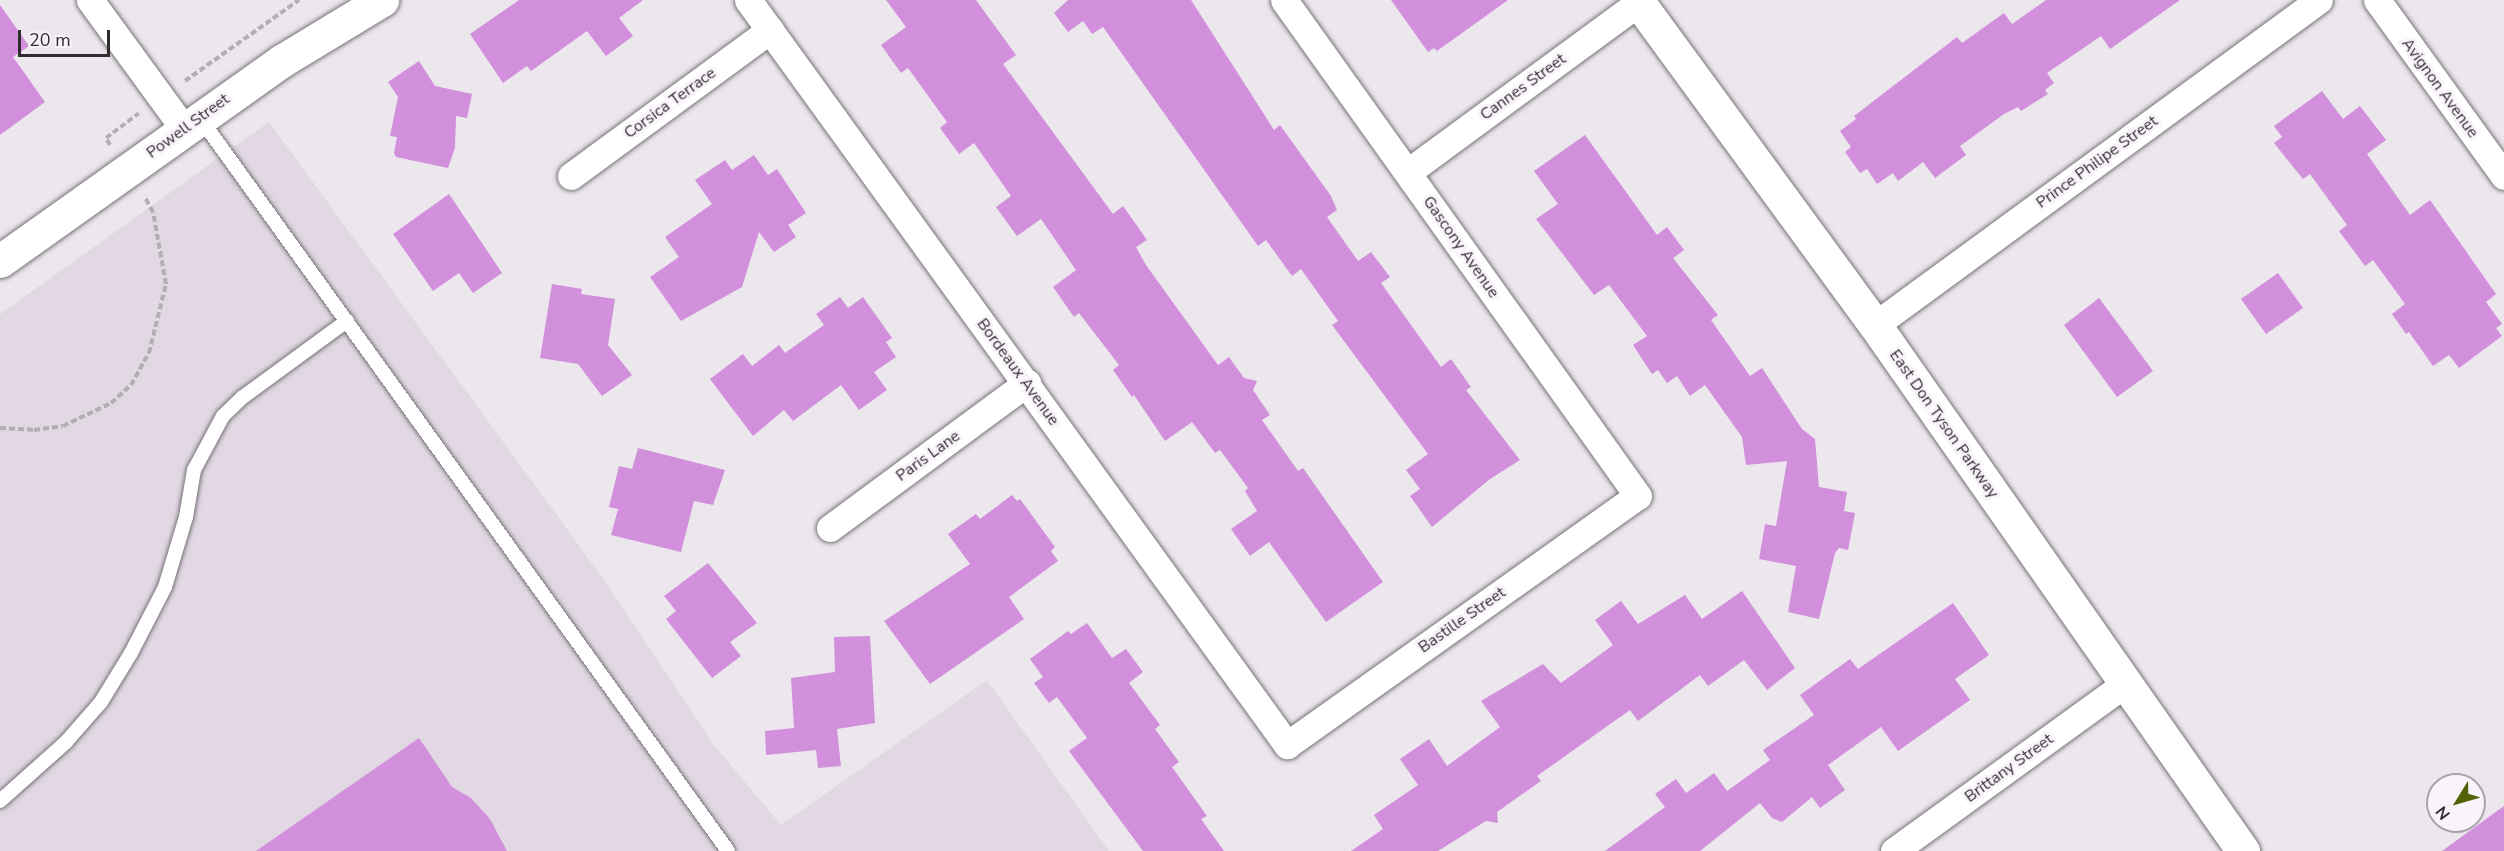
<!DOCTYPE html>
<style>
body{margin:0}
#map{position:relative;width:2504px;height:851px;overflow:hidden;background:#ece7ed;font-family:"Nunito Sans",sans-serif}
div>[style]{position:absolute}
.built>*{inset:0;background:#e2d8e4}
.building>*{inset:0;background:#d18fdc}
.path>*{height:4px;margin-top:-2px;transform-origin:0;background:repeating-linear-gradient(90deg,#b2aeb2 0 6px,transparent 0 9px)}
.roads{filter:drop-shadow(0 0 2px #777378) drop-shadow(0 0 2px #777378)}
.lane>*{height:14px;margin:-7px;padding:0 7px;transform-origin:7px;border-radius:7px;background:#fff}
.street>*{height:27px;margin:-13.5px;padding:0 13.5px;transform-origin:13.5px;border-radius:13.5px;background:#fff}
.secondary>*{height:33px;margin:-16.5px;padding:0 16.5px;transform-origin:16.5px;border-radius:16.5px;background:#fff}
span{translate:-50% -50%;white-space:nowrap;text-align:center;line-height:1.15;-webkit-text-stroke:6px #f9f4fa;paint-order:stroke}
.street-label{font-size:16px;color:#2f2d2f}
.north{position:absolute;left:2426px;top:773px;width:60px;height:60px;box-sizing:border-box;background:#f9f4fa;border:2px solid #a8a4a9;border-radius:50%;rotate:233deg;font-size:16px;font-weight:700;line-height:24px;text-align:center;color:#2f2d2f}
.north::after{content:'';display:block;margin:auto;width:21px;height:27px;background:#536206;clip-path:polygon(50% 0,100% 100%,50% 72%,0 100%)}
.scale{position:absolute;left:18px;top:30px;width:92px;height:27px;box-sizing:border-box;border:3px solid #2f2d2f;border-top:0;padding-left:8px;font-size:18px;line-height:21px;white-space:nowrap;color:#2f2d2f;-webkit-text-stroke:4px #f9f4fa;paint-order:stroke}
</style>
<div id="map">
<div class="built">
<i style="clip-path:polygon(269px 122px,602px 577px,714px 745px,781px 825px,987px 680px,1109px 851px,0 851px,0 314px)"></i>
</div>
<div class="building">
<i style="clip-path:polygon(519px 0,643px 0,619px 18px,633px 36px,606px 56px,587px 31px,531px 71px,527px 66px,503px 83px,470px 34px)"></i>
<i style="clip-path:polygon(886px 0,976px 0,1016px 55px,1003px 64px,1113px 214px,1123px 206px,1147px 240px,1136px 247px,1146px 265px,1218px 365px,1229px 357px,1244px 378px,1257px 381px,1253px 390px,1270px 415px,1262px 420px,1298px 471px,1303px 468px,1383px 582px,1326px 622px,1269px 542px,1250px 556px,1231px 529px,1257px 511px,1245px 491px,1248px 488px,1220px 450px,1215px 453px,1192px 422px,1165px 441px,1134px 395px,1132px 397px,1113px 370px,1119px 365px,1079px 313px,1074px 317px,1053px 287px,1076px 270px,1041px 219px,1017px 236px,996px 207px,1011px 196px,974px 143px,959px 154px,940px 128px,947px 122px,908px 68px,901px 73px,881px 45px,906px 27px)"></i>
<i style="clip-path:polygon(1068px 0,1191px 0,1274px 130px,1280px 125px,1331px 196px,1337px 210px,1327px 217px,1358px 261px,1371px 252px,1390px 277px,1381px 283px,1441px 367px,1451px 359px,1471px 387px,1466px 390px,1520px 460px,1490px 479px,1432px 527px,1410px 496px,1420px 489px,1406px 470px,1428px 454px,1332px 325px,1338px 321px,1301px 269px,1292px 276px,1266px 240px,1258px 246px,1103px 27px,1092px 34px,1083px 21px,1068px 32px,1054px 13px)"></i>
<i style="clip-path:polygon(1391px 0,1508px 0,1437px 51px,1434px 48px,1428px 52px)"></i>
<i style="clip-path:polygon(2046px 0,2180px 0,2110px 49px,2101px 36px,2047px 73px,2054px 83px,2045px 90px,2048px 94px,2021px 111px,2018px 107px,2004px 114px,1960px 146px,1966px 155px,1935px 178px,1923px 162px,1898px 181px,1893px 173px,1877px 184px,1867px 169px,1860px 173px,1845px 152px,1851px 147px,1840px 131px,1856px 119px,1854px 116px,1957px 37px,1962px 43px,2004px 13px,2012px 24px)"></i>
<i style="clip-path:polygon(0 5px,29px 46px,13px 57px,45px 102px,0 135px)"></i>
<i style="clip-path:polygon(419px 61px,435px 86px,472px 94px,467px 118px,456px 116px,455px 148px,448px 168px,396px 157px,394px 153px,397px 137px,390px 136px,398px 97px,388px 82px)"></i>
<i style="clip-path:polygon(2322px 91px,2343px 119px,2360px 106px,2386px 140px,2367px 154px,2410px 215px,2430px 200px,2496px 294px,2486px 302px,2502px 324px,2496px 328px,2502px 336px,2459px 368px,2449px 355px,2433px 366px,2409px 332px,2406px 334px,2392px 314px,2405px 304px,2373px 260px,2365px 266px,2339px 231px,2347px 225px,2310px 174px,2303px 179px,2274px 143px,2282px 137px,2274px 126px)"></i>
<i style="clip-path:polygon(1585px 135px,1657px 235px,1667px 227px,1684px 250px,1673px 258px,1718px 315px,1711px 320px,1750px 376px,1762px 368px,1802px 429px,1815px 439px,1819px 487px,1847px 492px,1844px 511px,1855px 513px,1848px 550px,1839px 548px,1835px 553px,1819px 619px,1788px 612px,1796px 566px,1759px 559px,1765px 524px,1776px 526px,1787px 461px,1746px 465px,1742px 437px,1705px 385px,1690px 396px,1677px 376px,1667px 383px,1658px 370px,1652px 374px,1633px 345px,1647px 336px,1609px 285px,1594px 295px,1536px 219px,1558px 204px,1534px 171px)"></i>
<i style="clip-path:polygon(754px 155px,768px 175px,777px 169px,806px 213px,788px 225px,796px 237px,774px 252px,759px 232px,742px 287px,681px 321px,650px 277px,679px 257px,665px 237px,712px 204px,695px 180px,725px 160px,732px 170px)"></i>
<i style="clip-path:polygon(449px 194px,502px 273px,473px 293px,459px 273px,433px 291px,393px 234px)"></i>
<i style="clip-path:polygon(2278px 273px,2303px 308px,2266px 334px,2241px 299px)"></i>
<i style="clip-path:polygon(552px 284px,582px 289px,581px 294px,615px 299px,608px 345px,632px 375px,602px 396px,578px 364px,540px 358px)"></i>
<i style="clip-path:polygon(840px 297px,848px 308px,863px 297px,892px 338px,886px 342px,896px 357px,874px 372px,887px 390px,859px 410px,841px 385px,793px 421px,784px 410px,753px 436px,710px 379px,743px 354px,752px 366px,779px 345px,785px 353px,824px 325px,816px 314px)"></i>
<i style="clip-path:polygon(2099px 298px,2153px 371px,2117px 397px,2064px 325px)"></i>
<i style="clip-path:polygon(638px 448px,725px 470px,713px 505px,694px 501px,681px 552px,611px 535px,618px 509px,609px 507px,619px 466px,632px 469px)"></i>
<i style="clip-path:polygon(1012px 495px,1017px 501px,1020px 499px,1055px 547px,1051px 551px,1058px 561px,1009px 597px,1024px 619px,930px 684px,884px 621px,970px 564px,948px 534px,976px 514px,980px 519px)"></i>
<i style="clip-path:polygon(708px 563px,757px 623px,730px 642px,741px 656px,712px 678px,666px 619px,676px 611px,664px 596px)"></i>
<i style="clip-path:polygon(1742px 591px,1795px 668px,1767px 690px,1744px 660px,1708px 686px,1700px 675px,1638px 721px,1630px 710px,1537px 776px,1541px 781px,1497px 812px,1498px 823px,1486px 821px,1438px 851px,1351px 851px,1383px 829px,1374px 815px,1418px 785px,1400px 759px,1429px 739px,1447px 766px,1500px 727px,1481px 701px,1543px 664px,1561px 683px,1613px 645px,1595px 620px,1621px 601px,1638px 624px,1685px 595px,1702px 619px)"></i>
<i style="clip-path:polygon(1953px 603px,1989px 655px,1955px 679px,1970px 700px,1898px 751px,1881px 727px,1828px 765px,1845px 790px,1820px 808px,1812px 797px,1782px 822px,1772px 818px,1760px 803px,1700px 851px,1605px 851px,1665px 807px,1655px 794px,1676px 779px,1686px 793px,1714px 773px,1727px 791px,1770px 760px,1763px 750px,1814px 715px,1800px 695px,1850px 659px,1858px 669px)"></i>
<i style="clip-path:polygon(1087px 623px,1112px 658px,1126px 649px,1143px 672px,1129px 683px,1160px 725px,1155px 729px,1179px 762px,1172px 767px,1207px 816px,1201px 819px,1224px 851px,1143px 851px,1069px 751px,1087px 738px,1057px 697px,1049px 703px,1034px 683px,1043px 677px,1030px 659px,1068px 631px,1071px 634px)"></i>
<i style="clip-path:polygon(870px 636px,875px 723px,837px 729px,841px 766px,818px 768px,816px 750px,766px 755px,765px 731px,794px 728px,791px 678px,835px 672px,834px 637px)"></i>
<i style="clip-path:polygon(419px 738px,452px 787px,471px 798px,490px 819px,507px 851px,256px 851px)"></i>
<i style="clip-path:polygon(2504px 806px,2504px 851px,2442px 851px)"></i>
</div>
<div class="path">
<i style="left:185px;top:81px;width:140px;rotate:-35.4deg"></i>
<i style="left:110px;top:145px;width:8px;rotate:-120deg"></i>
<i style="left:106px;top:138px;width:41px;rotate:-37.1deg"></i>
<i style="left:0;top:428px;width:34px;rotate:3deg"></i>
<i style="left:34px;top:430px;width:29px;rotate:-8deg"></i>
<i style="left:63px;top:426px;width:53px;rotate:-25.6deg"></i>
<i style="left:111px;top:403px;width:27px;rotate:-42deg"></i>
<i style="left:131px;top:385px;width:37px;rotate:-61deg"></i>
<i style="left:149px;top:353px;width:71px;rotate:-76.2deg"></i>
<i style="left:166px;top:284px;width:73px;rotate:-100.2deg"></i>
<i style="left:153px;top:212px;width:18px;rotate:-119deg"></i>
</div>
<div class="roads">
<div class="lane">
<i style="left:200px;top:118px;width:903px;rotate:54.23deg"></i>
<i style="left:0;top:801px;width:89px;rotate:-41.8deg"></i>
<i style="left:66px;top:742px;width:53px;rotate:-48.8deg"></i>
<i style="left:101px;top:702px;width:57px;rotate:-58.5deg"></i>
<i style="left:131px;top:653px;width:74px;rotate:-62.7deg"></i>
<i style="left:165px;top:587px;width:73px;rotate:-73.3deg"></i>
<i style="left:186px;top:517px;width:48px;rotate:-80.3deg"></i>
<i style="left:194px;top:470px;width:61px;rotate:-61.8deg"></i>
<i style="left:223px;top:416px;width:28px;rotate:-44deg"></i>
<i style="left:243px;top:397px;width:129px;rotate:-36.2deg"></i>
</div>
<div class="street">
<i style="left:90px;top:0;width:160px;rotate:53.9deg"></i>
<i style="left:748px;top:0;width:920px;rotate:54.11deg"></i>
<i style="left:1287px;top:745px;width:430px;rotate:-35.4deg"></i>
<i style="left:1638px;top:496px;width:609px;rotate:-125.52deg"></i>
<i style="left:2377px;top:0;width:217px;rotate:54.2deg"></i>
<i style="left:1408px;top:172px;width:285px;rotate:-36.3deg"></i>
<i style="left:571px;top:176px;width:247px;rotate:-36.3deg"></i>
<i style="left:1875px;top:325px;width:550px;rotate:-36.2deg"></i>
<i style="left:830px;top:528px;width:245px;rotate:-36.4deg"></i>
<i style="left:1894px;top:851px;width:285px;rotate:-35.9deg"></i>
</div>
<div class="secondary">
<i style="left:1637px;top:0;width:403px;rotate:53.8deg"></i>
<i style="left:1875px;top:325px;width:642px;rotate:55.02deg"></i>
<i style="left:0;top:261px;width:347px;rotate:-35.4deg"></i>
<i style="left:283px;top:60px;width:116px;rotate:-31.2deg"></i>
</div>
</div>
<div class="street-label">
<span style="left:1523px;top:87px;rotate:-36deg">Cannes Street</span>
<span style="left:2440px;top:88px;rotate:54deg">Avignon Avenue</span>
<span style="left:670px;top:103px;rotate:-36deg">Corsica Terrace</span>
<span style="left:188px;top:126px;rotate:-36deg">Powell Street</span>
<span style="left:2097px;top:162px;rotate:-36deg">Prince Philipe Street</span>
<span style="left:1461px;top:247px;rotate:55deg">Gascony Avenue</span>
<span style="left:1018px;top:372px;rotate:54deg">Bordeaux Avenue</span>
<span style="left:1944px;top:424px;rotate:55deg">East Don Tyson Parkway</span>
<span style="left:928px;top:456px;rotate:-36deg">Paris Lane</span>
<span style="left:1462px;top:620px;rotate:-35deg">Bastille Street</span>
<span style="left:2009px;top:768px;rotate:-36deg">Brittany Street</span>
</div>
<div class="north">N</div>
<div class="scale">20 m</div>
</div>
